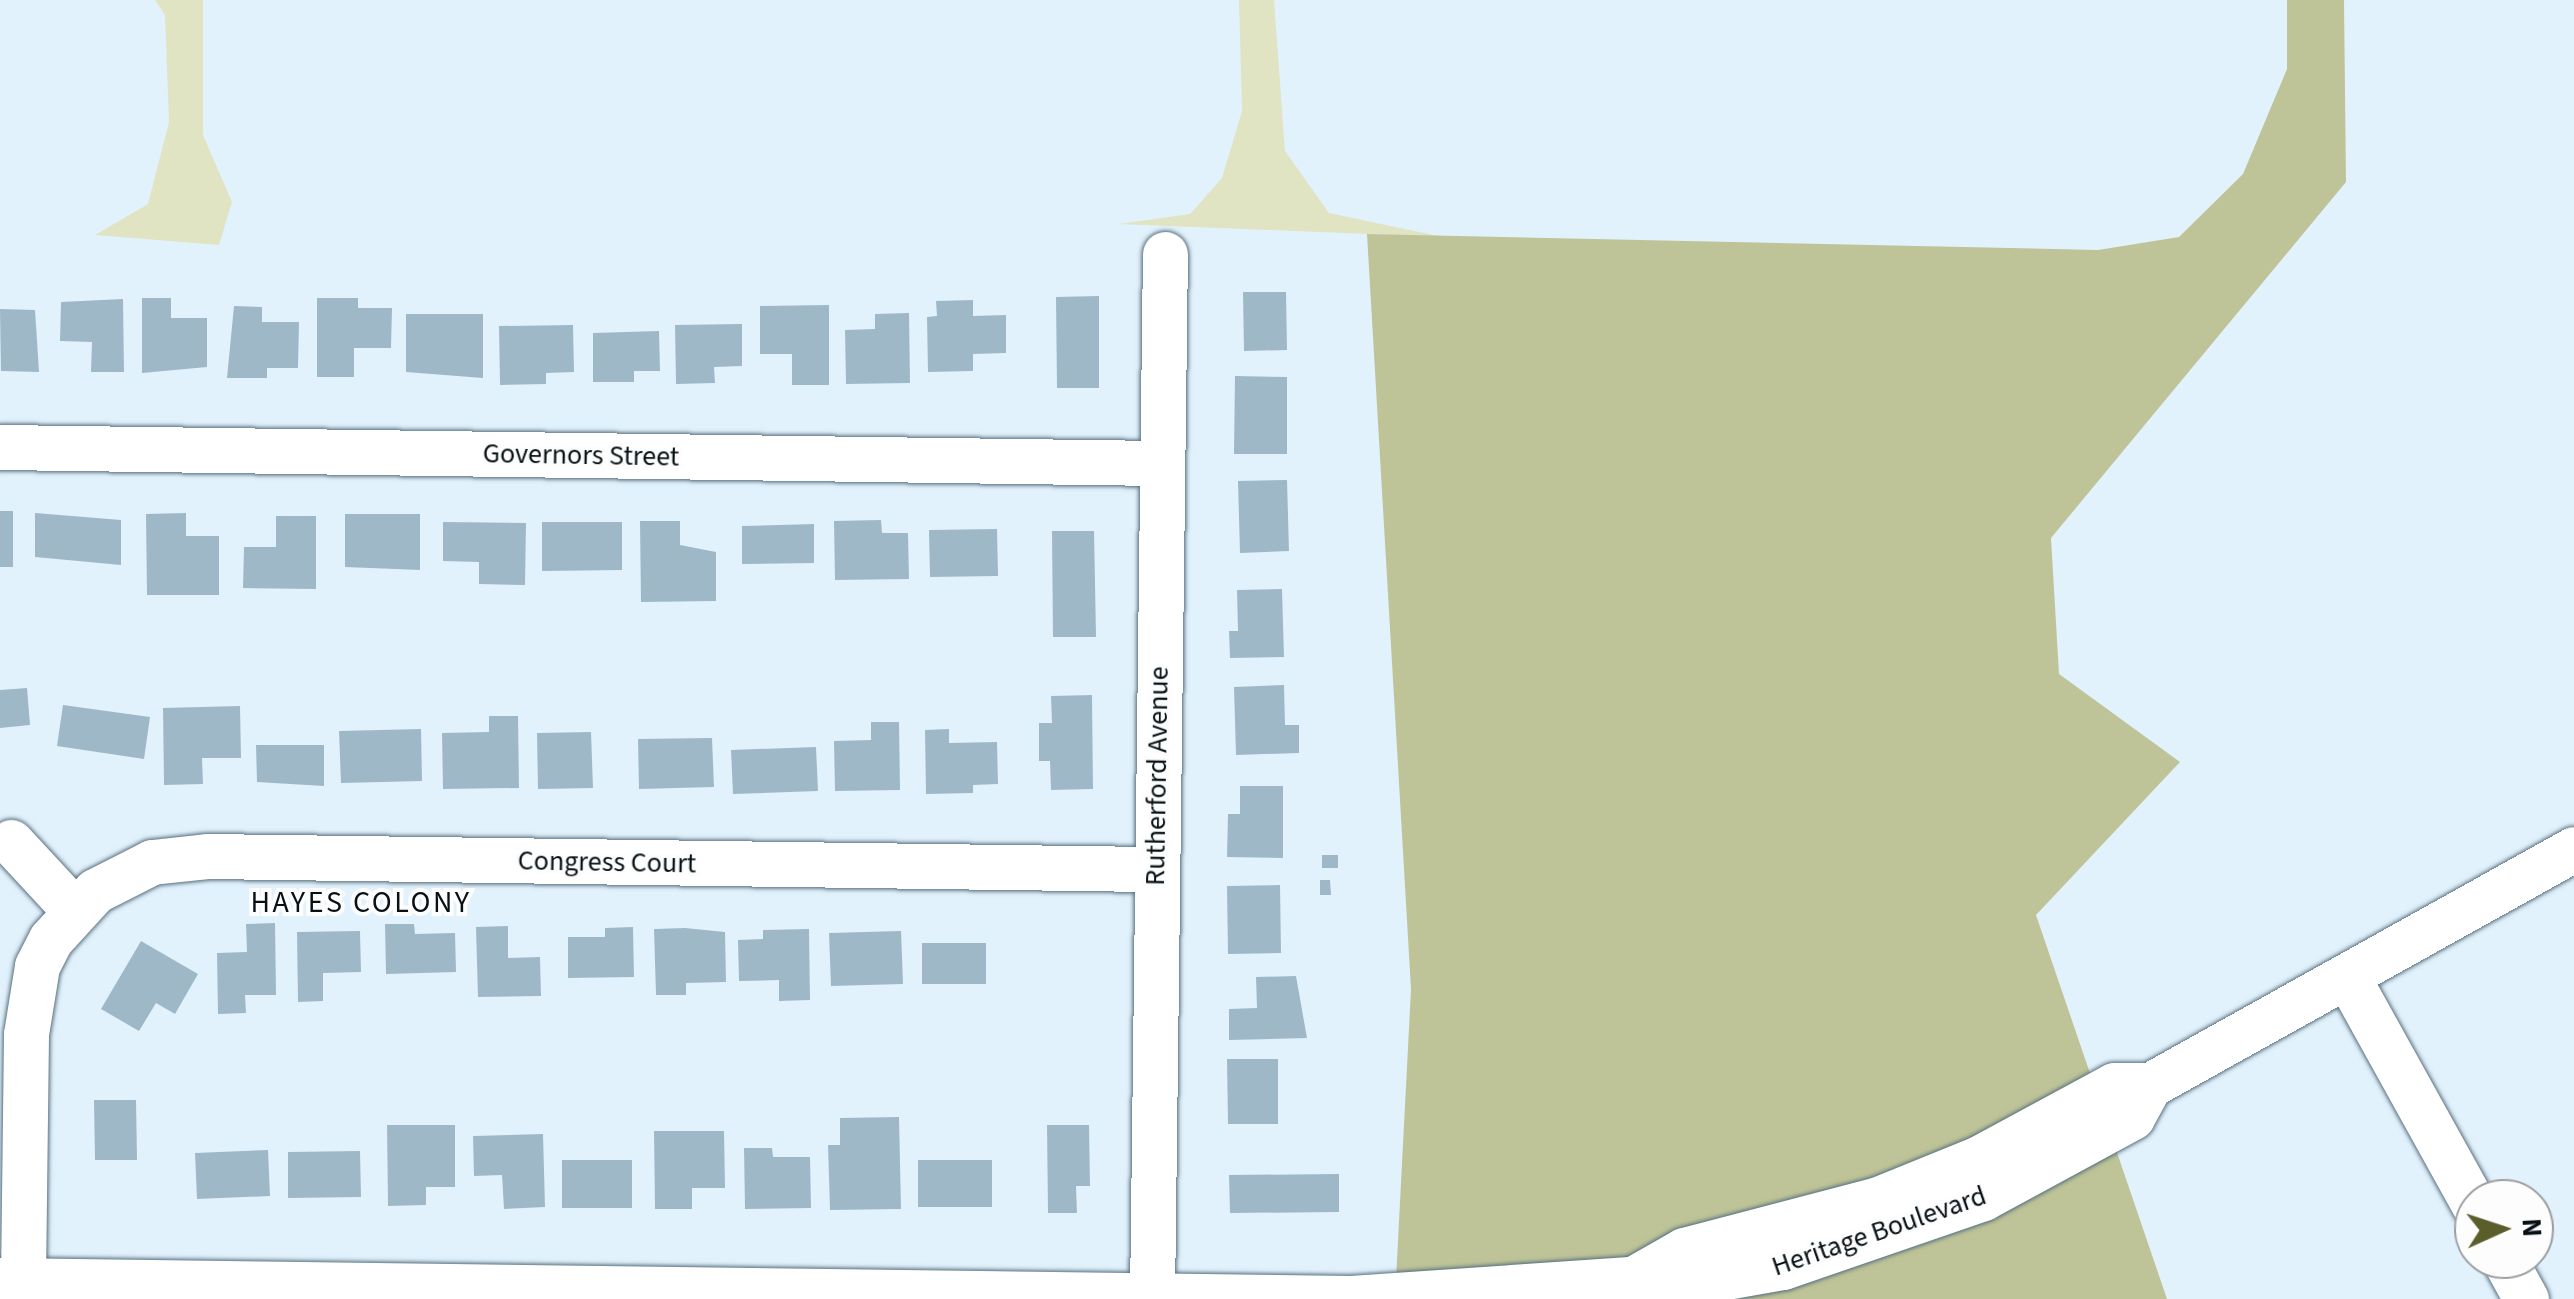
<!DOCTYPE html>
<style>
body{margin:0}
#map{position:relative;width:2574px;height:1299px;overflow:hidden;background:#e2f2fd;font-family:"Source Sans 3",sans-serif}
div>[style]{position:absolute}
.green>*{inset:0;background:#e0e4c3}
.forest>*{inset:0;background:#bfc498}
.building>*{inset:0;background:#9eb8c8}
.roads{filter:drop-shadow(0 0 2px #58707f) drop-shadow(0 0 2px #58707f)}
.minor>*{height:45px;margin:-22.5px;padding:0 22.5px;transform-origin:22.5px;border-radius:22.5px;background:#fff}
span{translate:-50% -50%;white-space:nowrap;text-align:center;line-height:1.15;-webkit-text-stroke:8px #fdfdfd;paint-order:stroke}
.street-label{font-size:28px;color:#071015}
.neighbourhood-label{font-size:30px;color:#071015;letter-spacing:2.5px}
.north{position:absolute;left:2454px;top:1179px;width:100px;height:100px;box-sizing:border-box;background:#fdfdfd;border:2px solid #9b9ea0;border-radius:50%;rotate:87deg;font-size:28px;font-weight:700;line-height:40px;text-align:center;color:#071015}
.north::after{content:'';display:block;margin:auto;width:35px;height:45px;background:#595e2b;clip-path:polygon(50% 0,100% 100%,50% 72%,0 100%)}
</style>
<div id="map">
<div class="green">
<i style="clip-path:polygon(155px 0,203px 0,203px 135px,232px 202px,219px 245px,95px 235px,148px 204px,169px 122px,165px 15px)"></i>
<i style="clip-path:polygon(1239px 0,1274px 0,1285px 151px,1329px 213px,1443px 237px,1119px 224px,1190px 214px,1222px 178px,1242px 111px)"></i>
</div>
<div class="forest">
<i style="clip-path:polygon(2287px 0,2344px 0,2346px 182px,2051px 538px,2059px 674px,2180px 762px,2036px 915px,2167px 1299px,1395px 1299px,1411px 989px,1367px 234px,2098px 250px,2179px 237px,2243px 174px,2287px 69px)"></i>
</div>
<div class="building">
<i style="clip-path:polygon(1243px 292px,1286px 292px,1287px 350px,1244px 351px)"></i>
<i style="clip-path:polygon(1099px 296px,1099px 388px,1057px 388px,1056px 297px)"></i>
<i style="clip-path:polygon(142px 298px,171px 298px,171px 318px,207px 318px,207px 367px,142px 373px)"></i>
<i style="clip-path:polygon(317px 298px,358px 298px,358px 308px,392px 308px,391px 348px,354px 348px,354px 377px,317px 377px)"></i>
<i style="clip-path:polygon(123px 299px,124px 372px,91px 372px,92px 342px,60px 341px,61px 302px)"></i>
<i style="clip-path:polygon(973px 300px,973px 316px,1006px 315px,1006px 353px,973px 354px,973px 371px,928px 372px,927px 317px,937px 316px,936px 301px)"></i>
<i style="clip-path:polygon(829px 305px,829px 385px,792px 385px,792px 354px,760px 354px,760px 306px)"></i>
<i style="clip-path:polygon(234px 306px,262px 307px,262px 322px,299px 322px,298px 368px,267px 368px,267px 378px,227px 378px)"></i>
<i style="clip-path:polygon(0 309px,35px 310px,39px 372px,1px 371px)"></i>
<i style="clip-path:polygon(909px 313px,910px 383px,846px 384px,845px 330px,875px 329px,875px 314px)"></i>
<i style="clip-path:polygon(406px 314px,483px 314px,483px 378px,406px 372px)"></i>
<i style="clip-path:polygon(742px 324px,742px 366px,714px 367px,715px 383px,676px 384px,675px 325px)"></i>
<i style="clip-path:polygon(573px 325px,574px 372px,546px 373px,546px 384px,500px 385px,499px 326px)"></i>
<i style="clip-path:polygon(659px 331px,660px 371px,634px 371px,634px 382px,593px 382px,593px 333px)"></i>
<i style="clip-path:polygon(1235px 376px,1287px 377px,1287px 454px,1234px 454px)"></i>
<i style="clip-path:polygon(1287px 480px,1289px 551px,1240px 553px,1238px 481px)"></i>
<i style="clip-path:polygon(0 511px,13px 511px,13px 567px,0 567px)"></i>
<i style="clip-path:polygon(35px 513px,121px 520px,121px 565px,35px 557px)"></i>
<i style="clip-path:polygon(186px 513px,186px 536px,219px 536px,219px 595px,147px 595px,146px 514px)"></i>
<i style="clip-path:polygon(345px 514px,420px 514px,420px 570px,345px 567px)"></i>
<i style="clip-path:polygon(276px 516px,316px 516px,316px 589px,243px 588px,244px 547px,276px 547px)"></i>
<i style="clip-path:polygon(881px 520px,882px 533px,908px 533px,909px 579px,835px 580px,834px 521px)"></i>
<i style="clip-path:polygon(640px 521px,680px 521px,680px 545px,716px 552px,716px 601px,641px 602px)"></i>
<i style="clip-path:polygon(443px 522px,526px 523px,525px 585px,479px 584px,479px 562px,443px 561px)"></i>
<i style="clip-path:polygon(542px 522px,622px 522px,622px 570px,542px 571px)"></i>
<i style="clip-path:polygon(814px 524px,814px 563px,742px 564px,742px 526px)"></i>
<i style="clip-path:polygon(997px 529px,998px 576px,930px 577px,929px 530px)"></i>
<i style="clip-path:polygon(1052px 531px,1094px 531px,1096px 637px,1053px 637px)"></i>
<i style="clip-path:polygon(1282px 589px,1284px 657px,1230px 658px,1229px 631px,1238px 631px,1237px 590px)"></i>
<i style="clip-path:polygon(1284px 685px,1285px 725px,1299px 725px,1299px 753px,1236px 755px,1234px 687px)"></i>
<i style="clip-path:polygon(27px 688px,30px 725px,0 728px,0 690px)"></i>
<i style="clip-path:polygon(1092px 695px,1093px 789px,1051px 790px,1050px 761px,1039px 761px,1039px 723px,1052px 723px,1051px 696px)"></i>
<i style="clip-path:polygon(63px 705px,150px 717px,144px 759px,57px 746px)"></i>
<i style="clip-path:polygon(240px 706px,241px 758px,202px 758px,203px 784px,164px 785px,163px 708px)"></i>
<i style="clip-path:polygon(489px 716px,518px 716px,519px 788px,443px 789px,442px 733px,489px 732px)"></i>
<i style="clip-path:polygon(871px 722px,899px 722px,900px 790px,835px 791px,834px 741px,871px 740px)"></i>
<i style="clip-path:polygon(421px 729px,422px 781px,341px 783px,339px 731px)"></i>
<i style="clip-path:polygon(949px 729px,949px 743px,997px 742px,998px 784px,973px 785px,973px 793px,926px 794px,925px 730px)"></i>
<i style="clip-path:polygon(591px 732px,593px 788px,538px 789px,537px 733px)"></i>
<i style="clip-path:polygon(712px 738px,714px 787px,639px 789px,638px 739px)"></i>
<i style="clip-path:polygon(256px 745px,324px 745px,324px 786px,257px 782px)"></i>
<i style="clip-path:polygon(816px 747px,818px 791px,733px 794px,731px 750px)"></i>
<i style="clip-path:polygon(1240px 786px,1283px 786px,1283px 858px,1227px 857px,1228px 814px,1240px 814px)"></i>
<i style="clip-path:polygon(1322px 855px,1338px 855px,1338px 868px,1322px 868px)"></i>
<i style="clip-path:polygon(1320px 880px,1330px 880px,1331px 895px,1320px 895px)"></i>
<i style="clip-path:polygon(1280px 885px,1281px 953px,1228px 954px,1227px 886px)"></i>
<i style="clip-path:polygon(275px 923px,276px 995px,245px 995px,246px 1013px,218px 1014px,217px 953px,247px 952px,246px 924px)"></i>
<i style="clip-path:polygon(385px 924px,414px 924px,415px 934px,455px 933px,456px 972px,386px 974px)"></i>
<i style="clip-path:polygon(508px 926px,508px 958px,540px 957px,541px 996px,478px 997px,476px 927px)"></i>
<i style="clip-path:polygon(633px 927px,634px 977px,568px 978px,568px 937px,605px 937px,605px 928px)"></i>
<i style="clip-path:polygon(685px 928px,725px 932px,726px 982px,686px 983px,686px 995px,656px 995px,654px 929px)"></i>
<i style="clip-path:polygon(809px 929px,810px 1000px,779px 1001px,779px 980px,739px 981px,738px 940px,763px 939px,763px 930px)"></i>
<i style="clip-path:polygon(360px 931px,361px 972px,323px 973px,323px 1001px,298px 1002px,297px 932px)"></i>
<i style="clip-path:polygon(901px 931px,903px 984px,831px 986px,829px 933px)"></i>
<i style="clip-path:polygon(141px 941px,198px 974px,175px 1014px,156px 1003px,139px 1031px,101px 1009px)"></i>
<i style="clip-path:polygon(922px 943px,986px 943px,986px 984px,922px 984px)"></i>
<i style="clip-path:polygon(1296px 976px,1307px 1038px,1229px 1040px,1229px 1009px,1257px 1008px,1256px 977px)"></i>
<i style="clip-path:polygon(1227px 1059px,1278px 1059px,1278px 1124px,1228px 1124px)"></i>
<i style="clip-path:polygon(94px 1100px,136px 1100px,137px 1160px,95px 1160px)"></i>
<i style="clip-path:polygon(899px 1117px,901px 1209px,830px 1210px,828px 1145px,840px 1145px,840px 1118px)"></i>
<i style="clip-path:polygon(387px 1125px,455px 1125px,455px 1187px,426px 1187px,426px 1205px,388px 1206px)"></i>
<i style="clip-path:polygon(1047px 1125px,1089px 1125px,1090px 1186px,1076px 1186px,1077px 1213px,1048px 1213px)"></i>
<i style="clip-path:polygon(654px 1131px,724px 1131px,725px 1188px,692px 1188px,692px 1209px,655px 1209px)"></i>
<i style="clip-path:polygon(543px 1134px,545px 1207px,504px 1209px,502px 1175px,474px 1176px,473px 1136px)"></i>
<i style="clip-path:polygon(744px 1148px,772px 1148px,773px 1157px,810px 1157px,811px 1208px,745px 1209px)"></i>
<i style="clip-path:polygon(268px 1150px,270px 1196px,197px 1199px,195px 1153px)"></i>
<i style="clip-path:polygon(360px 1151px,361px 1197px,288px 1198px,288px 1152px)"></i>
<i style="clip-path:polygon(562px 1160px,632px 1160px,632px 1208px,562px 1208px)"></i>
<i style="clip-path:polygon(918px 1160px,992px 1160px,992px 1207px,918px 1207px)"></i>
<i style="clip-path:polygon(1339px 1174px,1339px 1212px,1230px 1213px,1229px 1175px)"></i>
</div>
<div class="roads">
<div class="minor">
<i style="left:0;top:447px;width:1162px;rotate:0.79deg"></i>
<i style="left:11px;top:842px;width:93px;rotate:47.2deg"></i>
<i style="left:2347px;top:976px;width:262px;rotate:61deg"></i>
<i style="left:2504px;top:1259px;width:46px;rotate:61.2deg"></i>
<i style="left:1633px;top:1279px;width:59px;rotate:-29.6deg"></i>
<i style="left:1684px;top:1250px;width:201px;rotate:-14.7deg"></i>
<i style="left:1878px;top:1199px;width:109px;rotate:-22.1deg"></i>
<i style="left:1979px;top:1158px;width:153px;rotate:-28.4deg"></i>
<i style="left:2114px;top:1085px;width:36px"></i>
<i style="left:2150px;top:1085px;width:485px;rotate:-29.1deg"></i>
<i style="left:0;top:1280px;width:1351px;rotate:0.76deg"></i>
<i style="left:1351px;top:1298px;width:283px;rotate:-3.9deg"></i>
<i style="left:1633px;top:1279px;width:43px;rotate:9.5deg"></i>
<i style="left:1675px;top:1286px;width:110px;rotate:-10deg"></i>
<i style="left:1783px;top:1267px;width:212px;rotate:-19deg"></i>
<i style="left:1983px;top:1198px;width:170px;rotate:-28.5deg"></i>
<i style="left:2132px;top:1117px;width:37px;rotate:-61deg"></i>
<i style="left:23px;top:1280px;width:246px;rotate:-89.3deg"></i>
<i style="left:26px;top:1034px;width:69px;rotate:-80.8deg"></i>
<i style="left:37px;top:966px;width:30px;rotate:-63deg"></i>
<i style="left:51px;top:939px;width:65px;rotate:-47.5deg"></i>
<i style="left:95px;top:891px;width:64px;rotate:-27deg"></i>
<i style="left:152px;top:862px;width:55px;rotate:-6.2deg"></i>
<i style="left:207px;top:856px;width:948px;rotate:0.79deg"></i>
<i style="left:1152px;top:1299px;width:1045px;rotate:-89.29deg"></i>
</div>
</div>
<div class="street-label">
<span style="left:581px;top:455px;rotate:1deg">Governors Street</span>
<span style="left:1157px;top:776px;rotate:-89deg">Rutherford Avenue</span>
<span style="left:607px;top:862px;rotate:1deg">Congress Court</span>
<span style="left:1879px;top:1231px;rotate:-19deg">Heritage Boulevard</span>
</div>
<div class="neighbourhood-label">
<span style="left:361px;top:903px">HAYES COLONY</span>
</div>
<div class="north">N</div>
</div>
